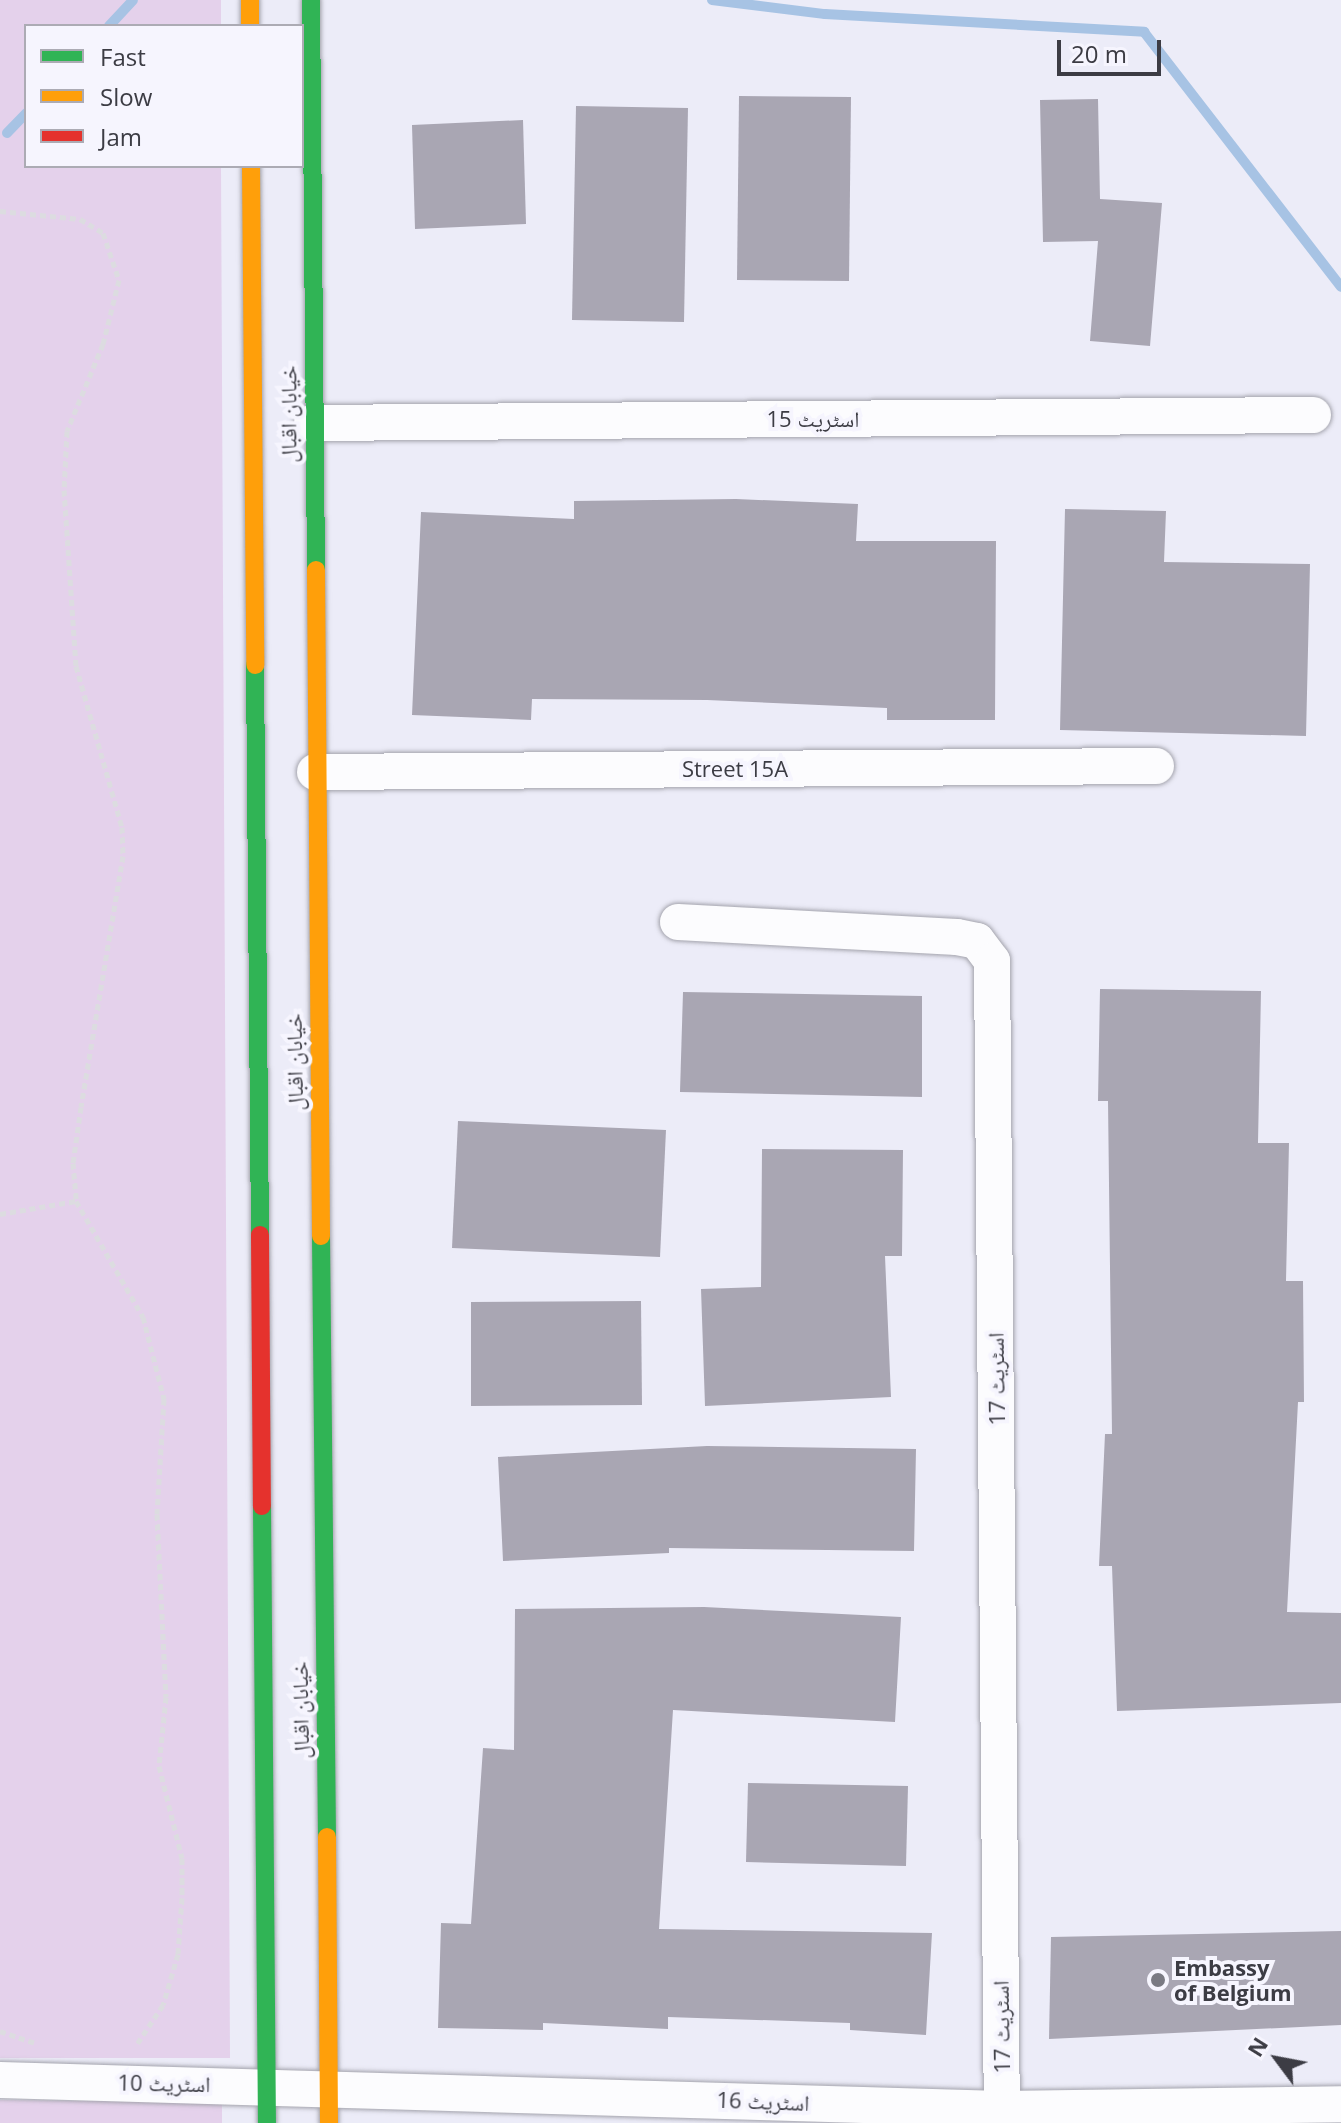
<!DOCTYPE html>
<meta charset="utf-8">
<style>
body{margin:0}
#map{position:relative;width:1341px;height:2123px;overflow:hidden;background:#ececf8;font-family:"Open Sans","Noto Naskh Arabic",sans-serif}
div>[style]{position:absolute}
.green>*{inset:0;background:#e4d1eb}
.stream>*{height:10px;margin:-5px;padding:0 5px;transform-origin:5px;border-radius:5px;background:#a7c3e4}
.building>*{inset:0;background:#a9a6b3}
.path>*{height:5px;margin-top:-2.5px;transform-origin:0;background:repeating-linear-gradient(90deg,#dcdce0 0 6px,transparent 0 10px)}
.roads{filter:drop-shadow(0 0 2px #a4a4ad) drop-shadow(0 0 2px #a4a4ad)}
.street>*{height:36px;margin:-18px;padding:0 18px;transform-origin:18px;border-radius:18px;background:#fcfcfe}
.fast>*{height:18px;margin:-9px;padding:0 9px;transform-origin:9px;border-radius:9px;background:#30b455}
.slow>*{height:18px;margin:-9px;padding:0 9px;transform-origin:9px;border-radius:9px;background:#ff9f0a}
.jam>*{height:18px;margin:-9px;padding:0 9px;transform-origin:9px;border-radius:9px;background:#e5322d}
.dots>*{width:22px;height:22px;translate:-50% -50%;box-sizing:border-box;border:4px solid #f6f5fe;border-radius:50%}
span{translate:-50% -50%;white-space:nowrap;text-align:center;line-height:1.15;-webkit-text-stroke:8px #f6f5fe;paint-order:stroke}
.street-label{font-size:22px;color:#3c3c44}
.poi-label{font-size:22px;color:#3c3c44;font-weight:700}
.left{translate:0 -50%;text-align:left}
.legend{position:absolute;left:24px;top:24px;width:280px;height:144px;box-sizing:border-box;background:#f6f5fe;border:2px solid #acabb4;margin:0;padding:10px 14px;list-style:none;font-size:24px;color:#3c3c44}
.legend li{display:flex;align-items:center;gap:16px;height:40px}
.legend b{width:40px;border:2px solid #acabb4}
.north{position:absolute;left:1237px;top:2019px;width:80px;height:80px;-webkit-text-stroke:6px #f6f5fe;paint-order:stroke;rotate:302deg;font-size:22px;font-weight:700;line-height:32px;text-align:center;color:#3c3c44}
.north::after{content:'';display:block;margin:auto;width:28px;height:36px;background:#3c3c44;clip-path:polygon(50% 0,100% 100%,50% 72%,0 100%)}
.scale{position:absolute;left:1057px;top:40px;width:104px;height:36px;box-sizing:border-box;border:4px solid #3c3c44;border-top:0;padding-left:10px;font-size:24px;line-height:28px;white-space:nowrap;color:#3c3c44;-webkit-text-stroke:6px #f6f5fe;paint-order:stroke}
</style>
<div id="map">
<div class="green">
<i style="clip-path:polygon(0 0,221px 0,221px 26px,26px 26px,26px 166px,221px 166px,230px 2058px,0 2058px)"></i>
<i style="clip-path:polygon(0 2100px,222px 2102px,222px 2123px,0 2123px)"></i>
</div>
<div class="stream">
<i style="left:712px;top:0;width:114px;rotate:7.1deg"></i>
<i style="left:825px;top:14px;width:320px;rotate:3.2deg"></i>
<i style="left:1144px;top:32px;width:322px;rotate:52.3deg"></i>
<i style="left:109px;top:26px;width:35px;rotate:-47deg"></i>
<i style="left:7px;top:133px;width:28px;rotate:-46deg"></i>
</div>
<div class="building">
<i style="clip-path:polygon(739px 96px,851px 97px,849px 281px,737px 280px)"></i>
<i style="clip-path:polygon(1098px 99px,1100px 199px,1162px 203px,1150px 346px,1090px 341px,1098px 241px,1043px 242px,1040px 100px)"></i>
<i style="clip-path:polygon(576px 106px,688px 108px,684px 322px,572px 320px)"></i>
<i style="clip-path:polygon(523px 120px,526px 224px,415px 229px,412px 125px)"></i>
<i style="clip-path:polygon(736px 499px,858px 504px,856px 541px,996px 541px,995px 720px,887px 720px,887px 708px,707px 700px,532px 699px,531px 720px,412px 715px,421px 512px,574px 519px,574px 501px)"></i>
<i style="clip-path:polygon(1065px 509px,1166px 511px,1164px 562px,1310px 564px,1306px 736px,1060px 730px)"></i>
<i style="clip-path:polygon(1100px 989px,1261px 991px,1258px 1143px,1289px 1143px,1286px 1281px,1303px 1281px,1304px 1402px,1298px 1402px,1287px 1612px,1341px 1613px,1341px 1703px,1117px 1711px,1112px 1566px,1099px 1566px,1105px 1434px,1112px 1434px,1108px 1101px,1098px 1101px)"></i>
<i style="clip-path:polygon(683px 992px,922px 996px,922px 1097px,680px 1092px)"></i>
<i style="clip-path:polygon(458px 1121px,666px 1130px,660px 1257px,452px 1248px)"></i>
<i style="clip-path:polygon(762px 1149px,903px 1150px,902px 1256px,885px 1256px,891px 1397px,705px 1406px,701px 1289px,761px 1287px)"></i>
<i style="clip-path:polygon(641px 1301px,642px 1405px,471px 1406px,471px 1302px)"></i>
<i style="clip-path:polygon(707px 1446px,916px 1449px,914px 1551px,669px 1548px,669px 1553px,503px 1561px,498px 1457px)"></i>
<i style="clip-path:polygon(704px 1607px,901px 1617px,895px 1722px,673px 1710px,659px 1929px,932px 1933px,926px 2035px,850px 2030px,850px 2023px,668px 2017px,668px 2029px,543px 2023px,543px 2030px,438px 2028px,441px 1923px,471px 1924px,483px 1748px,514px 1750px,515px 1609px)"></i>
<i style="clip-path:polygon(748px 1783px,908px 1786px,906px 1866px,746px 1862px)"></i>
<i style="clip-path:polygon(1341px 1931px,1341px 2025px,1049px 2039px,1051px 1937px)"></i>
</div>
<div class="path">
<i style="left:0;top:211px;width:80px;rotate:5.7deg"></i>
<i style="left:80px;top:219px;width:27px;rotate:31deg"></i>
<i style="left:103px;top:233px;width:50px;rotate:71.2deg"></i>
<i style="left:119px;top:280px;width:66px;rotate:104deg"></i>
<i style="left:103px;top:344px;width:94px;rotate:112.5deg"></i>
<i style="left:67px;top:431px;width:59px;rotate:92.9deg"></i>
<i style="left:64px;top:490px;width:176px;rotate:86.1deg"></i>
<i style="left:76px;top:666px;width:167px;rotate:74.1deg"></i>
<i style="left:122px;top:827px;width:29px;rotate:88deg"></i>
<i style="left:123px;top:856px;width:254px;rotate:99.5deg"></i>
<i style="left:81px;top:1107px;width:57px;rotate:98.1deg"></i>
<i style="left:73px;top:1163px;width:38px;rotate:85deg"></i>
<i style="left:76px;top:1201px;width:134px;rotate:60deg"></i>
<i style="left:143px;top:1317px;width:85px;rotate:75.6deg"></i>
<i style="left:164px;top:1399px;width:115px;rotate:93.5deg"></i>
<i style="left:157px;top:1514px;width:183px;rotate:87.2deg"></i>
<i style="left:166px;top:1697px;width:69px;rotate:95.8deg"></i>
<i style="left:159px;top:1766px;width:95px;rotate:76deg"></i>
<i style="left:182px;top:1858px;width:40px;rotate:90deg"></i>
<i style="left:182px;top:1898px;width:56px;rotate:94.1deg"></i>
<i style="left:178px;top:1954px;width:53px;rotate:106.4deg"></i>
<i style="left:163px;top:2005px;width:50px;rotate:123.7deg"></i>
<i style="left:0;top:1214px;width:77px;rotate:-9.7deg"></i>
<i style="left:0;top:2031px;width:36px;rotate:19deg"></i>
</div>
<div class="roads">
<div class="street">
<i style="left:312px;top:423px;width:1001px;rotate:-0.46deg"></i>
<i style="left:315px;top:772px;width:841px;rotate:-0.41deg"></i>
<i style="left:678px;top:922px;width:279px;rotate:3.1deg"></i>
<i style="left:957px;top:937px;width:20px;rotate:11deg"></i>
<i style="left:977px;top:941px;width:25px;rotate:53deg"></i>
<i style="left:992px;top:961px;width:1162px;rotate:89.51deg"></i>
<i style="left:0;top:2080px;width:1002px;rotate:1.66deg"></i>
<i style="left:1002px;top:2109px;width:339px;rotate:-0.8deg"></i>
</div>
<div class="fast">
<i style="left:311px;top:0;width:570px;rotate:89.5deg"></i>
<i style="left:255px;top:665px;width:570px;rotate:89.5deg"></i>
<i style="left:321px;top:1236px;width:601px;rotate:89.43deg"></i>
<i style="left:262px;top:1506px;width:617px;rotate:89.54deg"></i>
</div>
<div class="slow">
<i style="left:250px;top:0;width:26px;rotate:90deg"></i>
<i style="left:251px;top:166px;width:499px;rotate:89.5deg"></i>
<i style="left:316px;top:570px;width:666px;rotate:89.57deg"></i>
<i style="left:327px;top:1837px;width:286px;rotate:89.6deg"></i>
</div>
<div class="jam">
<i style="left:260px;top:1235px;width:271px;rotate:89.6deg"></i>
</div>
</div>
<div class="dots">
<i style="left:1158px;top:1980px;background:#7a7a83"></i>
</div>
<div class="street-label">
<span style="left:288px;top:414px;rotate:-90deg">خیابان اقبال</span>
<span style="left:813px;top:419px">اسٹریٹ 15</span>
<span style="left:735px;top:769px">Street 15A</span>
<span style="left:294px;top:1062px;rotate:-91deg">خیابان اقبال</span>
<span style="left:996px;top:1379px;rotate:-91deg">اسٹریٹ 17</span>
<span style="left:300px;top:1710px;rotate:-91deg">خیابان اقبال</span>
<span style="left:1001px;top:2027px;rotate:-91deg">اسٹریٹ 17</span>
<span style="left:164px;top:2083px;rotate:1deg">اسٹریٹ 10</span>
<span style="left:763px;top:2101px;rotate:2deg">اسٹریٹ 16</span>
</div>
<div class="poi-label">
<span class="left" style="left:1174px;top:1980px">Embassy<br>of Belgium</span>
</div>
<ul class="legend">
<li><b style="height:10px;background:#30b455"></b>Fast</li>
<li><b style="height:10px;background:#ff9f0a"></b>Slow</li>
<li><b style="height:10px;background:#e5322d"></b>Jam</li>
</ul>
<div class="north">N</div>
<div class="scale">20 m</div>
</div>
